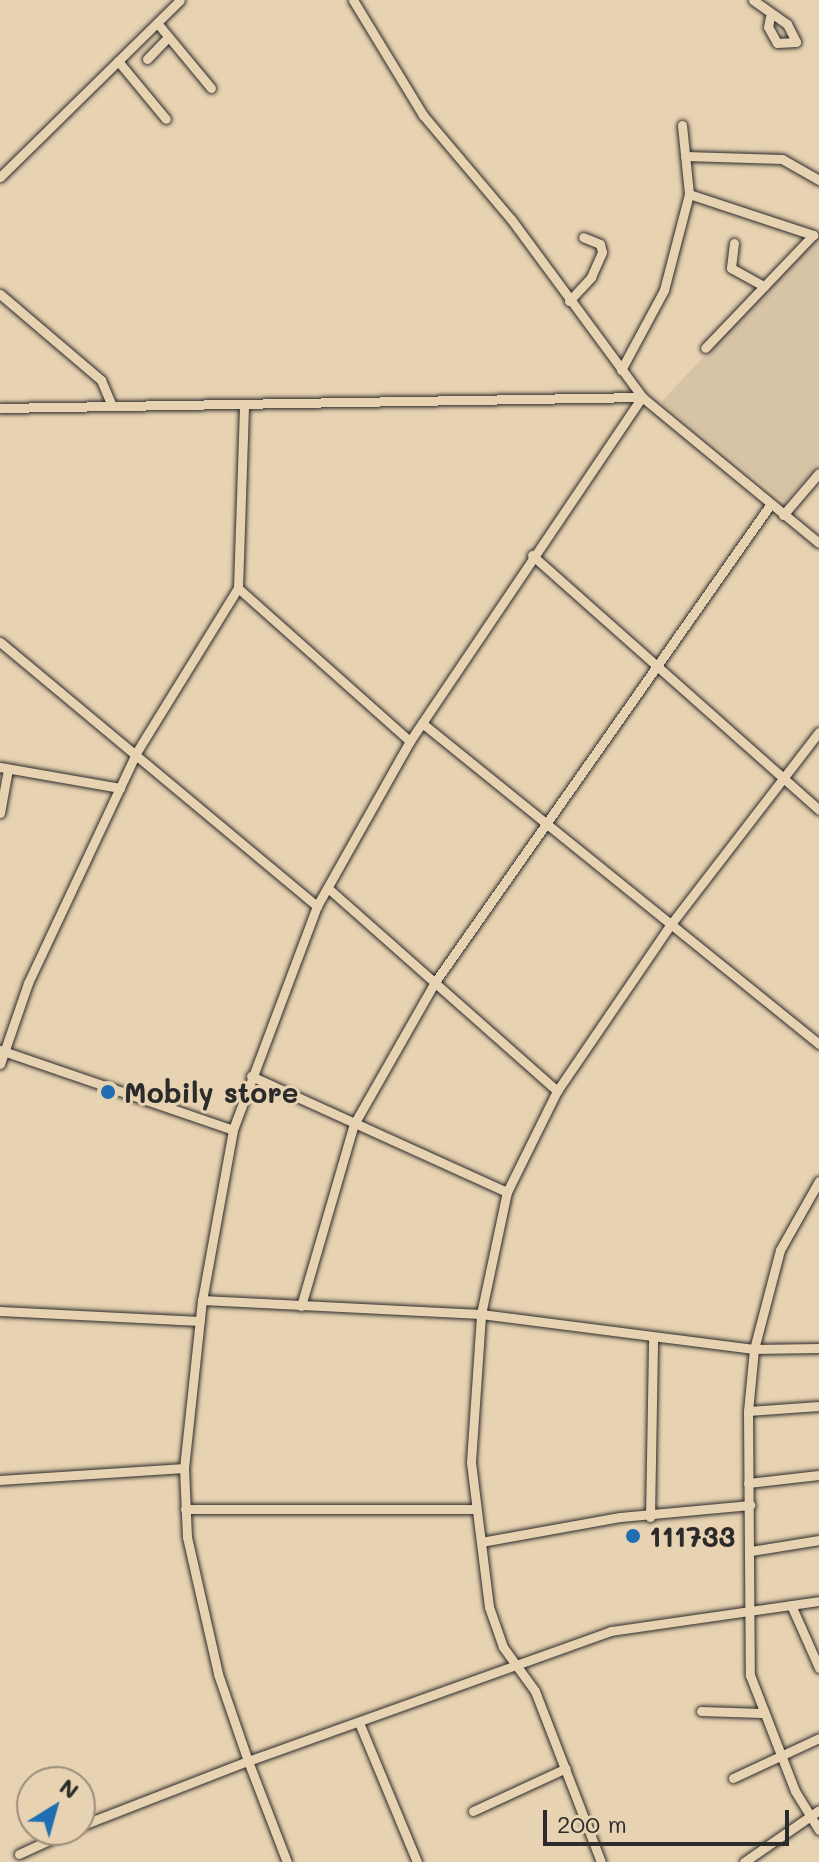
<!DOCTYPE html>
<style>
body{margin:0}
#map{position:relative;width:819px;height:1862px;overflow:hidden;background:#e7d2b1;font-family:Mali,sans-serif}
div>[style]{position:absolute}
.built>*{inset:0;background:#d7c4a6}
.roads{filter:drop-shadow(0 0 2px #2b2b2b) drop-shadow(0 0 2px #2b2b2b)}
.minor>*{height:9px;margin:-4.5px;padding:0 4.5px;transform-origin:4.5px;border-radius:4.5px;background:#e7d2b1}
.dots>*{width:22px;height:22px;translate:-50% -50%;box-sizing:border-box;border:4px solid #e7d2b1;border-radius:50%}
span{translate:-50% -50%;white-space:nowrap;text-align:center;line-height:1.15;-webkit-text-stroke:6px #e7d2b1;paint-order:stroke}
.poi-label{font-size:28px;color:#2b2b2b;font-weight:700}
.left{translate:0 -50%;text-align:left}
.north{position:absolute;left:16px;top:1766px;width:80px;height:80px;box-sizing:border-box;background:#e7d2b1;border:2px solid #9c8f7b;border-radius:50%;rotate:37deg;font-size:22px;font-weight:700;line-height:32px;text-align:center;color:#2b2b2b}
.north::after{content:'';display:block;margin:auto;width:28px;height:36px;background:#1f6fb2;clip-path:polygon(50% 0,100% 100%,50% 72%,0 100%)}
.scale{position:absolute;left:543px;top:1810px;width:246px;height:36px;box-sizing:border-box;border:4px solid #2b2b2b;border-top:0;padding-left:10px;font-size:24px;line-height:28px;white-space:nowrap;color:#2b2b2b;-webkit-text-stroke:6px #e7d2b1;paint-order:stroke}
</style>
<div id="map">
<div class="built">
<i style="clip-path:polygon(819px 234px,819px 465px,785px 502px,661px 402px)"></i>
</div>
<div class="roads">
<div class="minor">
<i style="left:353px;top:0;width:135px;rotate:58.7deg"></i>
<i style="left:423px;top:115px;width:136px;rotate:49.8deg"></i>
<i style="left:511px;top:219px;width:221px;rotate:53.6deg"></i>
<i style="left:642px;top:397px;width:415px;rotate:124deg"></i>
<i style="left:410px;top:741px;width:189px;rotate:119.4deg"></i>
<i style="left:317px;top:906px;width:239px;rotate:110.6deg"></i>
<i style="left:233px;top:1130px;width:173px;rotate:100.3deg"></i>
<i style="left:202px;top:1300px;width:169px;rotate:96.1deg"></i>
<i style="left:184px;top:1468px;width:69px;rotate:87.5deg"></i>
<i style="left:187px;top:1537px;width:140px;rotate:77.2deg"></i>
<i style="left:218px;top:1674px;width:92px;rotate:71deg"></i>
<i style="left:248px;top:1761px;width:386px;rotate:-19.7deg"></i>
<i style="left:611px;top:1631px;width:210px;rotate:-8.2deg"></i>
<i style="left:753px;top:0;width:42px;rotate:35.2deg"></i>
<i style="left:787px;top:24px;width:20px;rotate:63deg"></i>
<i style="left:796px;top:42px;width:19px;rotate:177deg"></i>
<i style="left:777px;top:43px;width:18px;rotate:-119deg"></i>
<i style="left:768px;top:27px;width:10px;rotate:-79deg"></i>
<i style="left:158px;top:24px;width:83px;rotate:50.4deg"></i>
<i style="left:147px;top:59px;width:30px;rotate:-46deg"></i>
<i style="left:118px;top:61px;width:75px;rotate:50.4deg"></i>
<i style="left:682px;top:125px;width:69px;rotate:84.2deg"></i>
<i style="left:685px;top:156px;width:97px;rotate:1.8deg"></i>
<i style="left:782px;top:159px;width:43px;rotate:29.6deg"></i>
<i style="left:0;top:177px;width:252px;rotate:-44.5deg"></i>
<i style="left:734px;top:243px;width:25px;rotate:97deg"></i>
<i style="left:731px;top:268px;width:38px;rotate:29deg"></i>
<i style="left:0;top:294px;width:133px;rotate:40.4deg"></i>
<i style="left:101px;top:380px;width:28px;rotate:67deg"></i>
<i style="left:569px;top:301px;width:33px;rotate:-47deg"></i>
<i style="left:591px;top:277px;width:27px;rotate:-66deg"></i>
<i style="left:602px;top:252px;width:8px;rotate:-104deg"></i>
<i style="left:600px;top:244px;width:18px;rotate:-158deg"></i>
<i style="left:621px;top:370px;width:91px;rotate:-61.7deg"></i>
<i style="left:664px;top:290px;width:99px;rotate:-75.4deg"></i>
<i style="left:689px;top:194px;width:131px;rotate:18.3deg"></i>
<i style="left:813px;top:235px;width:156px;rotate:133.7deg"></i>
<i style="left:0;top:408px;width:642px;rotate:-0.98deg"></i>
<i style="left:642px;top:397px;width:229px;rotate:39.5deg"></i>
<i style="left:783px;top:515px;width:55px;rotate:-49.4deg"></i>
<i style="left:532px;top:555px;width:384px;rotate:41.6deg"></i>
<i style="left:238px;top:588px;width:230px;rotate:41.7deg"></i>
<i style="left:0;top:642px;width:413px;rotate:39.8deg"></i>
<i style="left:422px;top:723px;width:511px;rotate:38.96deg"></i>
<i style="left:0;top:767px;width:122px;rotate:9.9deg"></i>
<i style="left:0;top:813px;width:45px;rotate:-79.7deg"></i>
<i style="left:329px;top:889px;width:305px;rotate:41.5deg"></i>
<i style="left:0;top:1050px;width:246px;rotate:18.9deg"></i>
<i style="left:0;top:1064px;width:86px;rotate:-70.9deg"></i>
<i style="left:28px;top:983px;width:254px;rotate:-64.8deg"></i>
<i style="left:136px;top:753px;width:194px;rotate:-58.3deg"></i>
<i style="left:238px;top:588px;width:184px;rotate:-88.1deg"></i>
<i style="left:251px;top:1076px;width:281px;rotate:24.4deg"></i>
<i style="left:819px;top:1181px;width:79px;rotate:119.5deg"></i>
<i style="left:780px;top:1250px;width:102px;rotate:104.7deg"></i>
<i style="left:754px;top:1349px;width:62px;rotate:95.5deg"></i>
<i style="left:748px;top:1411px;width:264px;rotate:89.6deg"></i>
<i style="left:750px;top:1675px;width:124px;rotate:68.8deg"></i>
<i style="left:795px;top:1791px;width:46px;rotate:58.4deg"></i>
<i style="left:202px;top:1300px;width:279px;rotate:2.9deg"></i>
<i style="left:481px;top:1314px;width:275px;rotate:7.3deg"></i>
<i style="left:754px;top:1349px;width:65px;rotate:-0.9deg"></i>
<i style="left:301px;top:1306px;width:190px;rotate:-73.8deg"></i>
<i style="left:354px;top:1124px;width:163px;rotate:-60.3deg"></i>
<i style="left:435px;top:982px;width:583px;rotate:-54.92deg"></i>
<i style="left:0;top:1311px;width:200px;rotate:2.9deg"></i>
<i style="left:748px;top:1411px;width:71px;rotate:-4deg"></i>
<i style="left:0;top:1480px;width:184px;rotate:-3.7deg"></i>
<i style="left:748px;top:1483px;width:71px;rotate:-6.4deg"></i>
<i style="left:185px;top:1509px;width:289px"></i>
<i style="left:650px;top:1517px;width:179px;rotate:-89deg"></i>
<i style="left:481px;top:1542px;width:141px;rotate:-10.2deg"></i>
<i style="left:620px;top:1517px;width:131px;rotate:-5.3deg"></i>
<i style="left:751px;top:1551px;width:69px;rotate:-9.2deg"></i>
<i style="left:791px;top:1605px;width:69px;rotate:66deg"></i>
<i style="left:701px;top:1711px;width:60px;rotate:1.9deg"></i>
<i style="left:360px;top:1725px;width:148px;rotate:67.4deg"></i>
<i style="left:733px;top:1778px;width:95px;rotate:-24.9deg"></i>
<i style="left:473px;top:1811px;width:102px;rotate:-24.8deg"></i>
<i style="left:80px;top:1826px;width:180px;rotate:-21.2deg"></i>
<i style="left:248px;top:1761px;width:108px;rotate:68.9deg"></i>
<i style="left:19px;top:1854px;width:57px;rotate:-24.8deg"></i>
<i style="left:601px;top:1862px;width:183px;rotate:-111.1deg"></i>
<i style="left:535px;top:1691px;width:54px;rotate:-126deg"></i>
<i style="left:503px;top:1647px;width:42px;rotate:-109.3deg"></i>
<i style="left:489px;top:1607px;width:146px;rotate:-97.1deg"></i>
<i style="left:471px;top:1462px;width:148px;rotate:-86.1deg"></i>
<i style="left:481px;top:1314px;width:125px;rotate:-78deg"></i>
<i style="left:507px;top:1192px;width:113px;rotate:-63.7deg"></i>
<i style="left:557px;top:1091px;width:202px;rotate:-55.7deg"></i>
<i style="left:671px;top:924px;width:242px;rotate:-52.4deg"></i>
<i style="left:744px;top:1862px;width:91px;rotate:-34.7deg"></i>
</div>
</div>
<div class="dots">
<i style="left:108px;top:1092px;background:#1f6fb2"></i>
<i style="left:633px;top:1536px;background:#1f6fb2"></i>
</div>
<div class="poi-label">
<span class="left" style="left:124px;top:1092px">Mobily store</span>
<span class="left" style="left:649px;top:1536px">111733</span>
</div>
<div class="north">N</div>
<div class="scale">200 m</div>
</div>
